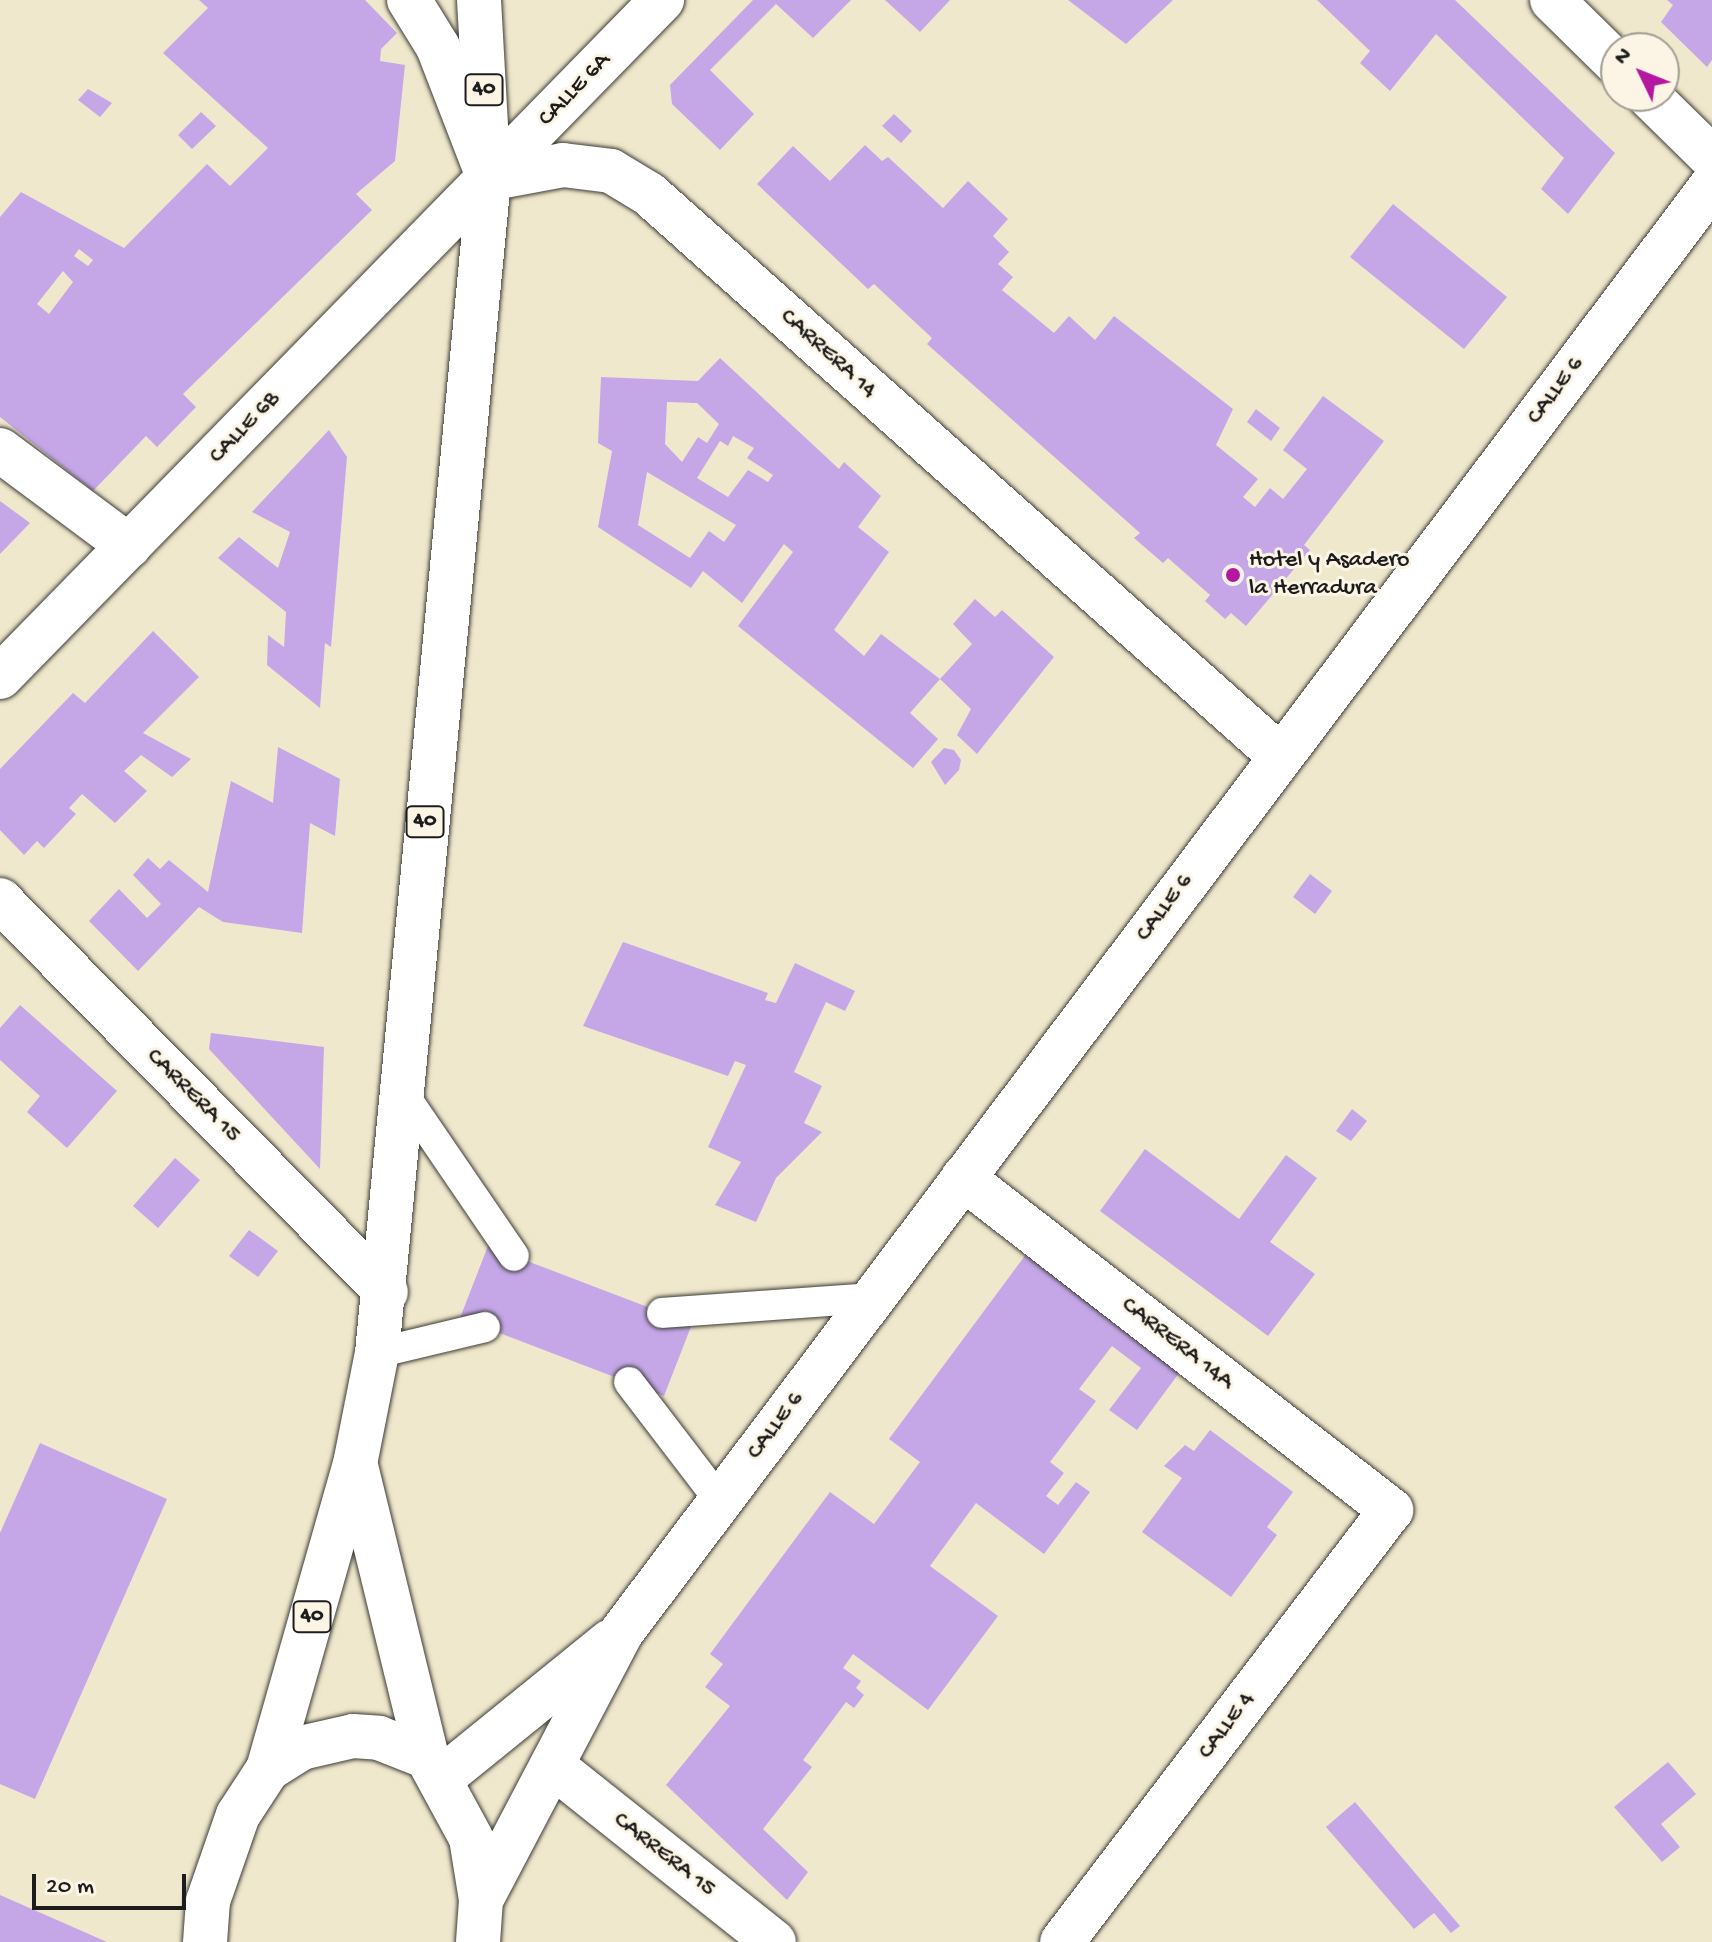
<!DOCTYPE html>
<style>
body{margin:0}
#map{position:relative;width:1712px;height:1942px;overflow:hidden;background:#f0e8cc;font-family:"Gochi Hand",sans-serif}
div>[style]{position:absolute}
.building>*{inset:0;background:#c5a7e8}
.roads{filter:drop-shadow(0 0 2px #3c3b36) drop-shadow(0 0 2px #3c3b36)}
.lane>*{height:30px;margin:-15px;padding:0 15px;transform-origin:15px;border-radius:15px;background:#fff}
.street>*{height:44px;margin:-22px;padding:0 22px;transform-origin:22px;border-radius:22px;background:#fff}
.secondary>*{height:44px;margin:-22px;padding:0 22px;transform-origin:22px;border-radius:22px;background:#fff}
.highway>*{height:44px;margin:-22px;padding:0 22px;transform-origin:22px;border-radius:22px;background:#fff}
.dots>*{width:22px;height:22px;translate:-50% -50%;box-sizing:border-box;border:4px solid #fcf5e5;border-radius:50%}
span{translate:-50% -50%;white-space:nowrap;text-align:center;line-height:1.15;-webkit-text-stroke:6px #fcf5e5;paint-order:stroke}
.shield-label span{padding:2px 6px;background:#fcf5e5;border:2px solid;border-radius:6px;-webkit-text-stroke-width:0}
.shield-label{font-size:22px;color:#1c1c1c;font-weight:700}
.street-label{font-size:24px;color:#1c1c1c}
.poi-label{font-size:24px;color:#1c1c1c}
.left{translate:0 -50%;text-align:left}
.north{position:absolute;left:1600px;top:32px;width:80px;height:80px;box-sizing:border-box;background:#fcf5e5;border:2px solid #a29e95;border-radius:50%;rotate:313deg;font-size:22px;font-weight:700;line-height:32px;text-align:center;color:#1c1c1c}
.north::after{content:'';display:block;margin:auto;width:28px;height:36px;background:#b5179e;clip-path:polygon(50% 0,100% 100%,50% 72%,0 100%)}
.scale{position:absolute;left:32px;top:1874px;width:154px;height:36px;box-sizing:border-box;border:4px solid #1c1c1c;border-top:0;padding-left:10px;font-size:24px;line-height:28px;white-space:nowrap;color:#1c1c1c;-webkit-text-stroke:6px #fcf5e5;paint-order:stroke}
</style>
<div id="map">
<div class="building">
<i style="clip-path:polygon(evenodd,199px 0,365px 0,397px 33px,381px 49px,380px 61px,405px 65px,395px 161px,356px 194px,372px 210px,183px 394px,196px 407px,157px 447px,146px 436px,93px 491px,0 417px,0 217px,21px 192px,124px 248px,207px 164px,230px 186px,268px 148px,163px 53px,208px 8px,199px 0,79px 249px,93px 260px,88px 266px,74px 256px,79px 249px,199px 0,63px 271px,73px 282px,49px 314px,37px 304px,63px 271px)"></i>
<i style="clip-path:polygon(753px 0,851px 0,813px 38px,776px 4px,710px 70px,754px 114px,720px 150px,672px 104px,670px 85px)"></i>
<i style="clip-path:polygon(885px 0,950px 0,920px 32px)"></i>
<i style="clip-path:polygon(1068px 0,1173px 0,1126px 44px)"></i>
<i style="clip-path:polygon(1317px 0,1455px 0,1615px 153px,1568px 214px,1541px 189px,1564px 158px,1436px 34px,1390px 91px,1360px 63px,1370px 51px)"></i>
<i style="clip-path:polygon(1667px 0,1712px 0,1712px 60px,1707px 67px,1661px 22px,1673px 5px)"></i>
<i style="clip-path:polygon(88px 89px,112px 103px,100px 117px,78px 100px)"></i>
<i style="clip-path:polygon(201px 112px,216px 126px,192px 149px,178px 135px)"></i>
<i style="clip-path:polygon(894px 114px,912px 131px,901px 143px,882px 126px)"></i>
<i style="clip-path:polygon(865px 145px,882px 161px,888px 157px,943px 208px,968px 181px,1008px 219px,993px 236px,1009px 252px,998px 264px,1013px 277px,1002px 290px,1054px 333px,1069px 316px,1095px 340px,1114px 316px,1233px 409px,1216px 445px,1258px 479px,1243px 497px,1255px 507px,1270px 488px,1283px 499px,1307px 469px,1283px 450px,1323px 396px,1384px 441px,1304px 545px,1310px 550px,1246px 626px,1231px 613px,1225px 619px,1205px 601px,1210px 595px,1168px 558px,1163px 563px,1134px 538px,1140px 533px,927px 344px,932px 338px,874px 284px,868px 289px,757px 184px,793px 146px,830px 181px)"></i>
<i style="clip-path:polygon(1393px 204px,1507px 297px,1464px 349px,1350px 257px)"></i>
<i style="clip-path:polygon(evenodd,720px 358px,839px 469px,844px 462px,881px 496px,858px 527px,889px 552px,834px 630px,864px 656px,881px 634px,940px 679px,910px 713px,938px 739px,913px 768px,738px 626px,793px 552px,784px 544px,742px 603px,703px 571px,691px 588px,598px 527px,612px 451px,598px 443px,601px 377px,698px 381px,720px 358px,667px 402px,697px 403px,719px 424px,707px 443px,698px 437px,682px 462px,665px 444px,667px 402px,720px 358px,733px 436px,754px 448px,747px 458px,773px 475px,768px 482px,748px 470px,728px 497px,697px 478px,720px 441px,728px 446px,733px 436px,720px 358px,647px 472px,736px 525px,724px 542px,709px 531px,690px 558px,638px 525px,647px 472px)"></i>
<i style="clip-path:polygon(1256px 409px,1280px 428px,1271px 441px,1247px 422px)"></i>
<i style="clip-path:polygon(329px 430px,347px 457px,331px 647px,325px 643px,320px 708px,267px 665px,268px 635px,284px 647px,286px 612px,218px 558px,239px 537px,278px 568px,290px 532px,252px 512px)"></i>
<i style="clip-path:polygon(0 501px,30px 523px,0 554px)"></i>
<i style="clip-path:polygon(975px 599px,995px 617px,1002px 610px,1054px 657px,977px 754px,957px 735px,971px 709px,940px 679px,972px 644px,953px 624px)"></i>
<i style="clip-path:polygon(153px 631px,199px 677px,143px 733px,191px 759px,172px 777px,141px 755px,124px 771px,147px 791px,115px 823px,82px 794px,69px 808px,76px 814px,44px 848px,37px 841px,24px 855px,0 830px,0 769px,73px 693px,85px 703px)"></i>
<i style="clip-path:polygon(278px 747px,340px 779px,335px 836px,310px 823px,302px 933px,223px 922px,199px 907px,138px 971px,89px 921px,119px 889px,147px 918px,161px 904px,133px 875px,148px 858px,160px 869px,169px 860px,208px 892px,231px 781px,273px 803px)"></i>
<i style="clip-path:polygon(944px 748px,954px 750px,961px 760px,959px 770px,945px 785px,931px 762px)"></i>
<i style="clip-path:polygon(1310px 874px,1332px 891px,1315px 914px,1293px 897px)"></i>
<i style="clip-path:polygon(623px 942px,768px 993px,765px 1000px,776px 1003px,795px 963px,855px 991px,845px 1011px,826px 1002px,794px 1072px,822px 1086px,804px 1123px,822px 1132px,776px 1178px,756px 1222px,715px 1205px,741px 1162px,708px 1147px,746px 1065px,735px 1061px,728px 1076px,583px 1026px)"></i>
<i style="clip-path:polygon(20px 1005px,117px 1091px,67px 1148px,27px 1112px,40px 1096px,0 1060px,0 1028px)"></i>
<i style="clip-path:polygon(211px 1033px,324px 1047px,320px 1169px,209px 1049px)"></i>
<i style="clip-path:polygon(1352px 1109px,1367px 1121px,1351px 1141px,1336px 1131px)"></i>
<i style="clip-path:polygon(1145px 1149px,1239px 1219px,1286px 1155px,1317px 1178px,1270px 1242px,1315px 1274px,1268px 1336px,1100px 1211px)"></i>
<i style="clip-path:polygon(175px 1158px,200px 1180px,158px 1228px,133px 1206px)"></i>
<i style="clip-path:polygon(249px 1230px,278px 1251px,258px 1277px,229px 1256px)"></i>
<i style="clip-path:polygon(488px 1246px,692px 1324px,664px 1396px,460px 1318px)"></i>
<i style="clip-path:polygon(1027px 1253px,1182px 1369px,1137px 1430px,1109px 1410px,1141px 1368px,1112px 1346px,1079px 1389px,1096px 1401px,1050px 1462px,1064px 1473px,1046px 1496px,1058px 1505px,1076px 1482px,1090px 1492px,1044px 1554px,976px 1503px,930px 1566px,998px 1616px,928px 1710px,853px 1654px,843px 1668px,861px 1681px,856px 1688px,864px 1695px,854px 1708px,846px 1702px,803px 1760px,812px 1767px,763px 1829px,808px 1872px,787px 1900px,666px 1785px,730px 1706px,705px 1687px,723px 1664px,710px 1654px,830px 1492px,874px 1524px,920px 1462px,889px 1439px)"></i>
<i style="clip-path:polygon(1210px 1430px,1293px 1492px,1267px 1527px,1277px 1535px,1231px 1597px,1142px 1532px,1182px 1478px,1164px 1466px,1185px 1445px,1194px 1451px)"></i>
<i style="clip-path:polygon(40px 1443px,167px 1499px,35px 1799px,0 1784px,0 1533px)"></i>
<i style="clip-path:polygon(1668px 1762px,1696px 1794px,1661px 1824px,1680px 1847px,1662px 1862px,1614px 1807px)"></i>
<i style="clip-path:polygon(1355px 1802px,1460px 1926px,1451px 1933px,1434px 1913px,1414px 1929px,1326px 1827px)"></i>
<i style="clip-path:polygon(0 1895px,107px 1942px,0 1942px)"></i>
</div>
<div class="roads">
<div class="lane">
<i style="left:400px;top:1089px;width:202px;rotate:55.7deg"></i>
<i style="left:662px;top:1313px;width:211px;rotate:-4.1deg"></i>
<i style="left:377px;top:1353px;width:111px;rotate:-13.5deg"></i>
<i style="left:629px;top:1382px;width:150px;rotate:52.6deg"></i>
</div>
<div class="street">
<i style="left:409px;top:0;width:55px;rotate:58.3deg"></i>
<i style="left:438px;top:47px;width:128px;rotate:68.9deg"></i>
<i style="left:1552px;top:0;width:90px;rotate:44.5deg"></i>
<i style="left:1649px;top:96px;width:88px;rotate:44.5deg"></i>
<i style="left:489px;top:179px;width:75px;rotate:-10.7deg"></i>
<i style="left:563px;top:165px;width:48px;rotate:7.1deg"></i>
<i style="left:611px;top:171px;width:44px;rotate:31.2deg"></i>
<i style="left:649px;top:194px;width:845px;rotate:41.69deg"></i>
<i style="left:0;top:450px;width:161px;rotate:36.7deg"></i>
<i style="left:0;top:677px;width:947px;rotate:-45.64deg"></i>
<i style="left:0;top:900px;width:550px;rotate:45.44deg"></i>
<i style="left:963px;top:1178px;width:542px;rotate:37.8deg"></i>
<i style="left:1391px;top:1510px;width:543px;rotate:127.29deg"></i>
<i style="left:554px;top:1767px;width:281px;rotate:38.5deg"></i>
</div>
<div class="secondary">
<i style="left:443px;top:1777px;width:215px;rotate:-39deg"></i>
<i style="left:481px;top:1900px;width:301px;rotate:-62.3deg"></i>
<i style="left:621px;top:1633px;width:1813px;rotate:-53deg"></i>
</div>
<div class="highway">
<i style="left:356px;top:1466px;width:300px;rotate:76.3deg"></i>
<i style="left:427px;top:1757px;width:92px;rotate:61.5deg"></i>
<i style="left:471px;top:1838px;width:63px;rotate:80.8deg"></i>
<i style="left:481px;top:1900px;width:42px;rotate:94.1deg"></i>
<i style="left:268px;top:1769px;width:39px;rotate:-32deg"></i>
<i style="left:301px;top:1748px;width:53px;rotate:-13deg"></i>
<i style="left:353px;top:1736px;width:26px;rotate:4deg"></i>
<i style="left:379px;top:1738px;width:52px;rotate:21.6deg"></i>
<i style="left:205px;top:1942px;width:41px;rotate:-85.8deg"></i>
<i style="left:208px;top:1901px;width:91px;rotate:-70.8deg"></i>
<i style="left:238px;top:1815px;width:55px;rotate:-56.9deg"></i>
<i style="left:268px;top:1769px;width:317px;rotate:-74.1deg"></i>
<i style="left:355px;top:1464px;width:113px;rotate:-78.8deg"></i>
<i style="left:377px;top:1353px;width:1179px;rotate:-84.55deg"></i>
<i style="left:489px;top:179px;width:179px;rotate:-93.2deg"></i>
</div>
</div>
<div class="dots">
<i style="left:1233px;top:575px;background:#b5179e"></i>
</div>
<div class="shield-label">
<span style="left:484px;top:90px">40</span>
<span style="left:425px;top:822px">40</span>
<span style="left:312px;top:1617px">40</span>
</div>
<div class="street-label">
<span style="left:575px;top:90px;rotate:-46deg">CALLE 6A</span>
<span style="left:828px;top:354px;rotate:42deg">CARRERA 14</span>
<span style="left:1556px;top:391px;rotate:-53deg">CALLE 6</span>
<span style="left:245px;top:428px;rotate:-46deg">CALLE 6B</span>
<span style="left:1165px;top:908px;rotate:-53deg">CALLE 6</span>
<span style="left:193px;top:1096px;rotate:45deg">CARRERA 15</span>
<span style="left:1177px;top:1344px;rotate:38deg">CARRERA 14A</span>
<span style="left:776px;top:1426px;rotate:-53deg">CALLE 6</span>
<span style="left:1227px;top:1726px;rotate:-53deg">CALLE 4</span>
<span style="left:664px;top:1855px;rotate:38deg">CARRERA 15</span>
</div>
<div class="poi-label">
<span class="left" style="left:1249px;top:575px">Hotel y Asadero<br>la Herradura</span>
</div>
<div class="north">N</div>
<div class="scale">20 m</div>
</div>
